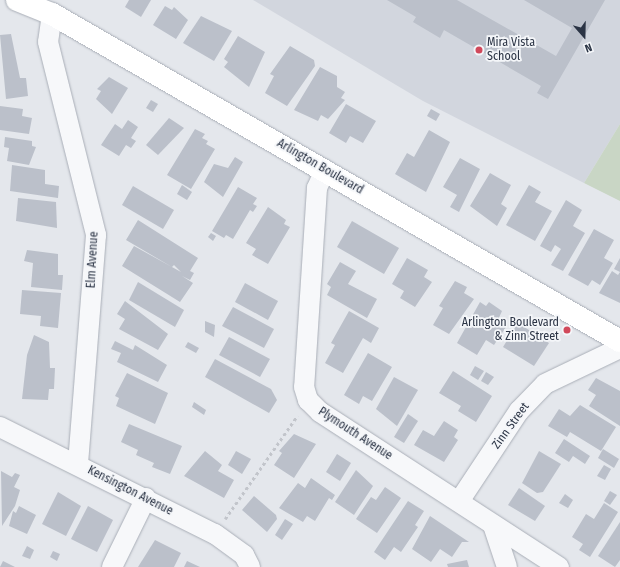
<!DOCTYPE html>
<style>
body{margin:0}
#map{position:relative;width:620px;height:567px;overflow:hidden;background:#e4e7ec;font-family:"Fira Sans Condensed",sans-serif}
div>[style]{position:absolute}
.built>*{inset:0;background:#d2d6de}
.green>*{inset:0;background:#c9d6c5}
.building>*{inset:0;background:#bbc0ca}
.path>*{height:2.5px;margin-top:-1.25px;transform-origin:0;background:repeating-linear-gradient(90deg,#c2c5cb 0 3px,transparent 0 6px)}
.roads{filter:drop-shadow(0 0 1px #a9aeb7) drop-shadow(0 0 1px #a9aeb7)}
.minor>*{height:20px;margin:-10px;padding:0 10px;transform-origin:10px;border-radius:10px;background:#f7f8fa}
.secondary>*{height:22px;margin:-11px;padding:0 11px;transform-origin:11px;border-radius:11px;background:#fff}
.dots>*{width:11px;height:11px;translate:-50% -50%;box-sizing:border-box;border:2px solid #f4f6f9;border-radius:50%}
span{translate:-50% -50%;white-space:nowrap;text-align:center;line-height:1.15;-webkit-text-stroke:3.5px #f4f6f9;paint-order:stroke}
.poi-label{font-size:12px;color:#2b3445}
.left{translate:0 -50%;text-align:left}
.right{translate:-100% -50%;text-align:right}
.street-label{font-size:12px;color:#2b3445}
.north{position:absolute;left:564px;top:16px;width:40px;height:40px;-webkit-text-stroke:3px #f4f6f9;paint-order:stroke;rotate:160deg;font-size:11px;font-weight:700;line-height:16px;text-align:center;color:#2b3445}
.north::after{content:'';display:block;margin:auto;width:14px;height:18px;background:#2b3445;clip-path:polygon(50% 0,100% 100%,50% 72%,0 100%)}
</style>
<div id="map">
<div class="built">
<i style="clip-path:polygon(253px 0,620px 0,620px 124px,584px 183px,423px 101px)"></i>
</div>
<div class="green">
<i style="clip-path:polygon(620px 124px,620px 201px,584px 183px)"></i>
</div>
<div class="building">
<i style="clip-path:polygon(129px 0,151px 0,141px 17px,125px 7px)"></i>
<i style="clip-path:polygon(387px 0,457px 0,556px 56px,572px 28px,524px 0,605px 0,548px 99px,537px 93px,541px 86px,444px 30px,440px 38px,413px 22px,416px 17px)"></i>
<i style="clip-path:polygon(165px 6px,172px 10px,174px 7px,188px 20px,176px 39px,153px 25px)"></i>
<i style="clip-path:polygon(201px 16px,232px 31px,214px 61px,183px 43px)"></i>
<i style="clip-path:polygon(11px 34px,20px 78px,26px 78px,28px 96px,6px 99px,0 35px)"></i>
<i style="clip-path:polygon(238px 36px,265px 52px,249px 87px,224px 67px,228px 62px,224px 59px)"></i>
<i style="clip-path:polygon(290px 46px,314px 60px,315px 66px,287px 106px,265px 93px,274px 76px,270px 74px)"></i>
<i style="clip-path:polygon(320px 67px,337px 76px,337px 87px,345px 92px,341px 98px,345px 100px,328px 119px,321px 115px,318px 121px,294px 110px)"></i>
<i style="clip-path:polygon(109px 77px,128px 88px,112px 114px,96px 99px,101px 91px,97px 89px)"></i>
<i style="clip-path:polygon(151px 100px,158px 104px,153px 112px,146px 108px)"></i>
<i style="clip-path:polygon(346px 104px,376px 121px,363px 143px,350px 136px,346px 143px,329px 133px)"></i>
<i style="clip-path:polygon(0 106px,23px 109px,22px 116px,32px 118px,29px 134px,0 130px)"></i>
<i style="clip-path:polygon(431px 109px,440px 114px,436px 121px,427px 116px)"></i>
<i style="clip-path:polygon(169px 118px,184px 128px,158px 155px,146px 145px)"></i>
<i style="clip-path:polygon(128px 120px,138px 127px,131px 138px,136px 141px,131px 148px,126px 145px,119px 156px,101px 145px,115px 124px,122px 129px)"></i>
<i style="clip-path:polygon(195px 129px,205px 134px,202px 138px,208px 141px,206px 144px,215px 149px,191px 189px,167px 175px)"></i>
<i style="clip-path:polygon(429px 130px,450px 142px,426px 192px,395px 174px,407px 153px,414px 157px)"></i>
<i style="clip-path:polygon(5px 137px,32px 141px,32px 146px,36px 147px,29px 165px,7px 161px,9px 148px,4px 147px)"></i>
<i style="clip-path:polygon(235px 157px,243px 162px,223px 197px,204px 182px,214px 164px,228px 168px)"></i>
<i style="clip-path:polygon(460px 158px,480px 169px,459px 212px,450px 207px,457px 195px,443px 187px)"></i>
<i style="clip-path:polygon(12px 165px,45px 170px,45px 184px,59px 186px,58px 198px,10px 191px)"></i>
<i style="clip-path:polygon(490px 173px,511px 185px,501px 204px,507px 208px,497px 226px,470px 206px)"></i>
<i style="clip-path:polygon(182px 185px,192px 192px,187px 200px,177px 194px)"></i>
<i style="clip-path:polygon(529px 185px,541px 192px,535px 202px,552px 211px,535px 241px,506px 225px)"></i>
<i style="clip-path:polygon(133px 186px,174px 210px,163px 229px,122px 205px)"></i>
<i style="clip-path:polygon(238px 187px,257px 198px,253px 204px,257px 206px,253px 212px,250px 210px,233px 239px,226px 235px,224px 238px,212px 231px)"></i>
<i style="clip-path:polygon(18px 198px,56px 202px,57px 228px,16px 221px)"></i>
<i style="clip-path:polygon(566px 200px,582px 210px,573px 226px,585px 233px,563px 271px,551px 265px,561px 249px,555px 245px,551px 252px,540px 246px)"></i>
<i style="clip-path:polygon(268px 207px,286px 220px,284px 224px,290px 227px,268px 264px,252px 255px,256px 249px,246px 243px)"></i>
<i style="clip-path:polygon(138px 220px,198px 258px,190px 271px,194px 273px,190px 280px,182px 276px,193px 283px,180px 302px,122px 266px,134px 246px,181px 272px,174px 265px,172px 267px,126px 240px)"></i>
<i style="clip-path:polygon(352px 221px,399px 248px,384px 274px,337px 247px)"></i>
<i style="clip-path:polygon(594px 229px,614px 240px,604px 258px,613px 263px,600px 285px,592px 280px,588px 286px,568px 275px)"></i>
<i style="clip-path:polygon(211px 233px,216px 236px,213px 241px,208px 237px)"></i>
<i style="clip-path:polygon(27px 250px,58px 254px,58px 275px,63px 275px,62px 290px,31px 287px,33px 263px,24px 261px)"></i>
<i style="clip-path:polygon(407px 258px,428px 270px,424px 277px,432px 282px,415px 307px,400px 298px,404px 291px,392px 284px)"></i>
<i style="clip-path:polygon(620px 258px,620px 303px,599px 293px,612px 271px,618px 275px,620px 272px,614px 269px)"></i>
<i style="clip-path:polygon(340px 262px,356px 271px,348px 284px,377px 299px,367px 318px,327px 295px,331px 287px,327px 284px)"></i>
<i style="clip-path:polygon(455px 281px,467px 287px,464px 293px,474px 299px,449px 334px,433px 325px,443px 308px,439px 306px)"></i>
<i style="clip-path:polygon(138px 282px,184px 310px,175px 327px,129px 300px)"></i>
<i style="clip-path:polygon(245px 283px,278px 301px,268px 320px,235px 302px)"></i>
<i style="clip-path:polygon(22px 290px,61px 293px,58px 328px,40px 326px,41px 316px,20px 314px)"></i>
<i style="clip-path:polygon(125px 301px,168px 334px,158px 350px,119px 329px,125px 319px,117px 314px)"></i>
<i style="clip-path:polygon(480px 302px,486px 306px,489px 302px,502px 311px,497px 322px,506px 327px,494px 345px,486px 340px,477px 355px,457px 343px)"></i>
<i style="clip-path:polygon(233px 307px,274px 329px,264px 348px,222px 326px)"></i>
<i style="clip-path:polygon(349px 311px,379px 328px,371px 343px,363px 338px,343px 373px,325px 363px,335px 345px,331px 343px)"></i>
<i style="clip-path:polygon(205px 321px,215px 325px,214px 337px,205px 332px)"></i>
<i style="clip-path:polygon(518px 323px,549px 343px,534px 366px,503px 347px)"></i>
<i style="clip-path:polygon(34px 335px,49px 342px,50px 368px,55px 368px,54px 389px,49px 389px,48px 400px,22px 399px,27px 355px)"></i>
<i style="clip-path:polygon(229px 337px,270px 359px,260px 377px,219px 355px)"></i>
<i style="clip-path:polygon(115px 341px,133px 350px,135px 345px,167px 365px,158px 382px,117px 362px,121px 353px,111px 349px)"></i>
<i style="clip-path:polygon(188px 342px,199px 348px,196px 353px,185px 347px)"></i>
<i style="clip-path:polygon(368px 353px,392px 367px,372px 401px,363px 396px,359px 404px,344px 395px)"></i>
<i style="clip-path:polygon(215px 359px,271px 389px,277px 400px,269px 413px,205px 377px)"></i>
<i style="clip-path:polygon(475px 366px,484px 371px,478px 380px,470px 375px)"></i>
<i style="clip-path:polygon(453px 371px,492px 396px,476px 422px,458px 411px,461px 406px,439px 393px)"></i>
<i style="clip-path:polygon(486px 372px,494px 377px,488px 385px,481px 381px)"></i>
<i style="clip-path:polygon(127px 373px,168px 393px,155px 424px,116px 406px,119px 398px,115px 396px)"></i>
<i style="clip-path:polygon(394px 377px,418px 390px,397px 426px,376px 409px)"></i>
<i style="clip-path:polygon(596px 378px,620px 391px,620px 426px,589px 406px,596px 395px,588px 390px)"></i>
<i style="clip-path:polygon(194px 402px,206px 410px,204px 415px,192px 407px)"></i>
<i style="clip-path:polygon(580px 405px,616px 427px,601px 451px,570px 432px,567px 437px,548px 426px,559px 409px,570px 416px)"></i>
<i style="clip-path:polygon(408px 414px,418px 421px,404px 443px,394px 437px)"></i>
<i style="clip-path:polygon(444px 421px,458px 430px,454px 437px,458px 440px,444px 462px,414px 445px,423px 430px,434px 436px)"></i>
<i style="clip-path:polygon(129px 424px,182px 446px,170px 474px,152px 467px,154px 463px,136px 455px,138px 450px,121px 442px)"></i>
<i style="clip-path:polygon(294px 434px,316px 444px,294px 478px,274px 465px,282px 453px,279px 451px)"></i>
<i style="clip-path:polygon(564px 439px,590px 456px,585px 464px,573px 456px,569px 462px,555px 453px)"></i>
<i style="clip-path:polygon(603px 449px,619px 459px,614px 468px,598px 458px)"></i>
<i style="clip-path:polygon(205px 451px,222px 465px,218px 471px,234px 480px,224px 498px,184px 476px)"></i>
<i style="clip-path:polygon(236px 451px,251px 459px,242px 474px,228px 465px)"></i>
<i style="clip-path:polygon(539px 451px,561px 464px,543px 492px,537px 493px,522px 483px)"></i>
<i style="clip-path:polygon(337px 454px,351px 463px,340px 481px,326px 472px)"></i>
<i style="clip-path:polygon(604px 465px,611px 469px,605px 480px,597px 476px)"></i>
<i style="clip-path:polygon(356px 470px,373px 486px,354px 515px,335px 502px)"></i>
<i style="clip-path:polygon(1px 471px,12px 477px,15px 473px,20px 475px,14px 487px,20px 490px,15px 506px,2px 526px)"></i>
<i style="clip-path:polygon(311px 478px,335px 495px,332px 500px,329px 498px,315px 521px,307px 516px,303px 522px,279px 508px,298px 483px,305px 488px)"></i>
<i style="clip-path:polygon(385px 487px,401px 498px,377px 533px,356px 519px,371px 497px,376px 500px)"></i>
<i style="clip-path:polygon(519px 488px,545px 506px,535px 521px,508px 505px)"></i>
<i style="clip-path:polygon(610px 491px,617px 495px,610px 505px,604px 501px)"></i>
<i style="clip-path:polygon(58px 492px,81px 506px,66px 536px,42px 524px)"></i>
<i style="clip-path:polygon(565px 494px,573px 500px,568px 508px,559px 503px)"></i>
<i style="clip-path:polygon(254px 496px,276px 515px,277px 519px,267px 532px,242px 510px)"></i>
<i style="clip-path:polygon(408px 501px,424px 511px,415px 525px,418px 527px,401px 552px,394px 547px,385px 560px,374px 552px)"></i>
<i style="clip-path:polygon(604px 503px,618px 512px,590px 557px,579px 550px,583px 544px,572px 537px,586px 514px,594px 519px)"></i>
<i style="clip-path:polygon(19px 506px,36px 515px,27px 534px,9px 526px,13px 511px,16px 513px)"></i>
<i style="clip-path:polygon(88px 506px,113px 520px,97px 552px,71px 539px)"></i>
<i style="clip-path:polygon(430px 516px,469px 542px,462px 542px,452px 557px,440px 549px,431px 562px,412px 549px)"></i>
<i style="clip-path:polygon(285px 519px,293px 524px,282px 540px,275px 535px)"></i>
<i style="clip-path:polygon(620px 522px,620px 560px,615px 567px,598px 556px)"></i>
<i style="clip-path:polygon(155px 540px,181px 553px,174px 567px,138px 567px)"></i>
<i style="clip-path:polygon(27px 546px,34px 550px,30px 559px,22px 556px)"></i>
<i style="clip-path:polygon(53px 551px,60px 554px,57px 561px,50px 557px)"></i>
<i style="clip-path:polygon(467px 560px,469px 567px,448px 567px,447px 564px)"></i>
<i style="clip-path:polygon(3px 561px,15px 567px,0 567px)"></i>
<i style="clip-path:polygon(187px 561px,200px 567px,184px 567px)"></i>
</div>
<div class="path">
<i style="left:225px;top:519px;width:126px;rotate:-55deg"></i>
</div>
<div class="roads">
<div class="minor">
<i style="left:52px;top:14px;width:28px;rotate:98deg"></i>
<i style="left:48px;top:42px;width:199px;rotate:76deg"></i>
<i style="left:96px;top:235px;width:230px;rotate:94.5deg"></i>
<i style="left:325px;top:170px;width:20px;rotate:114deg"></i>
<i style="left:317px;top:188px;width:199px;rotate:93.7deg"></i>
<i style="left:304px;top:387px;width:14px;rotate:73deg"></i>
<i style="left:308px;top:400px;width:17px;rotate:45deg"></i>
<i style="left:320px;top:412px;width:285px;rotate:33deg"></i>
<i style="left:0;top:427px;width:240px;rotate:26.5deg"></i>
<i style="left:215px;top:534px;width:36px;rotate:36deg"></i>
<i style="left:244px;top:555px;width:13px;rotate:63deg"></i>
<i style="left:460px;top:500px;width:107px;rotate:-56.5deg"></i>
<i style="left:519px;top:411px;width:37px;rotate:-46deg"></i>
<i style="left:545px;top:384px;width:83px;rotate:-25.6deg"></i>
<i style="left:493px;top:525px;width:44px;rotate:71.6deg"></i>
<i style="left:112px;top:567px;width:77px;rotate:-63.8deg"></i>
</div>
<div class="secondary">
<i style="left:17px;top:0;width:38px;rotate:22deg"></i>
<i style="left:52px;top:14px;width:655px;rotate:29.93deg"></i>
</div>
</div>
<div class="dots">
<i style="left:479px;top:50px;background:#d1495b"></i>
<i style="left:567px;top:330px;background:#d1495b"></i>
</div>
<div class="poi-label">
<span class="left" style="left:487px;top:50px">Mira Vista<br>School</span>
<span class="right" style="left:559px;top:330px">Arlington Boulevard<br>&amp; Zinn Street</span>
</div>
<div class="street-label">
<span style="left:320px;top:167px;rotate:30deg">Arlington Boulevard</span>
<span style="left:93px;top:260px;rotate:-87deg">Elm Avenue</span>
<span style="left:511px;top:426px;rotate:-54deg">Zinn Street</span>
<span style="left:355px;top:434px;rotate:33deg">Plymouth Avenue</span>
<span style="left:130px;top:491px;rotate:27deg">Kensington Avenue</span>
</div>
<div class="north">N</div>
</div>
